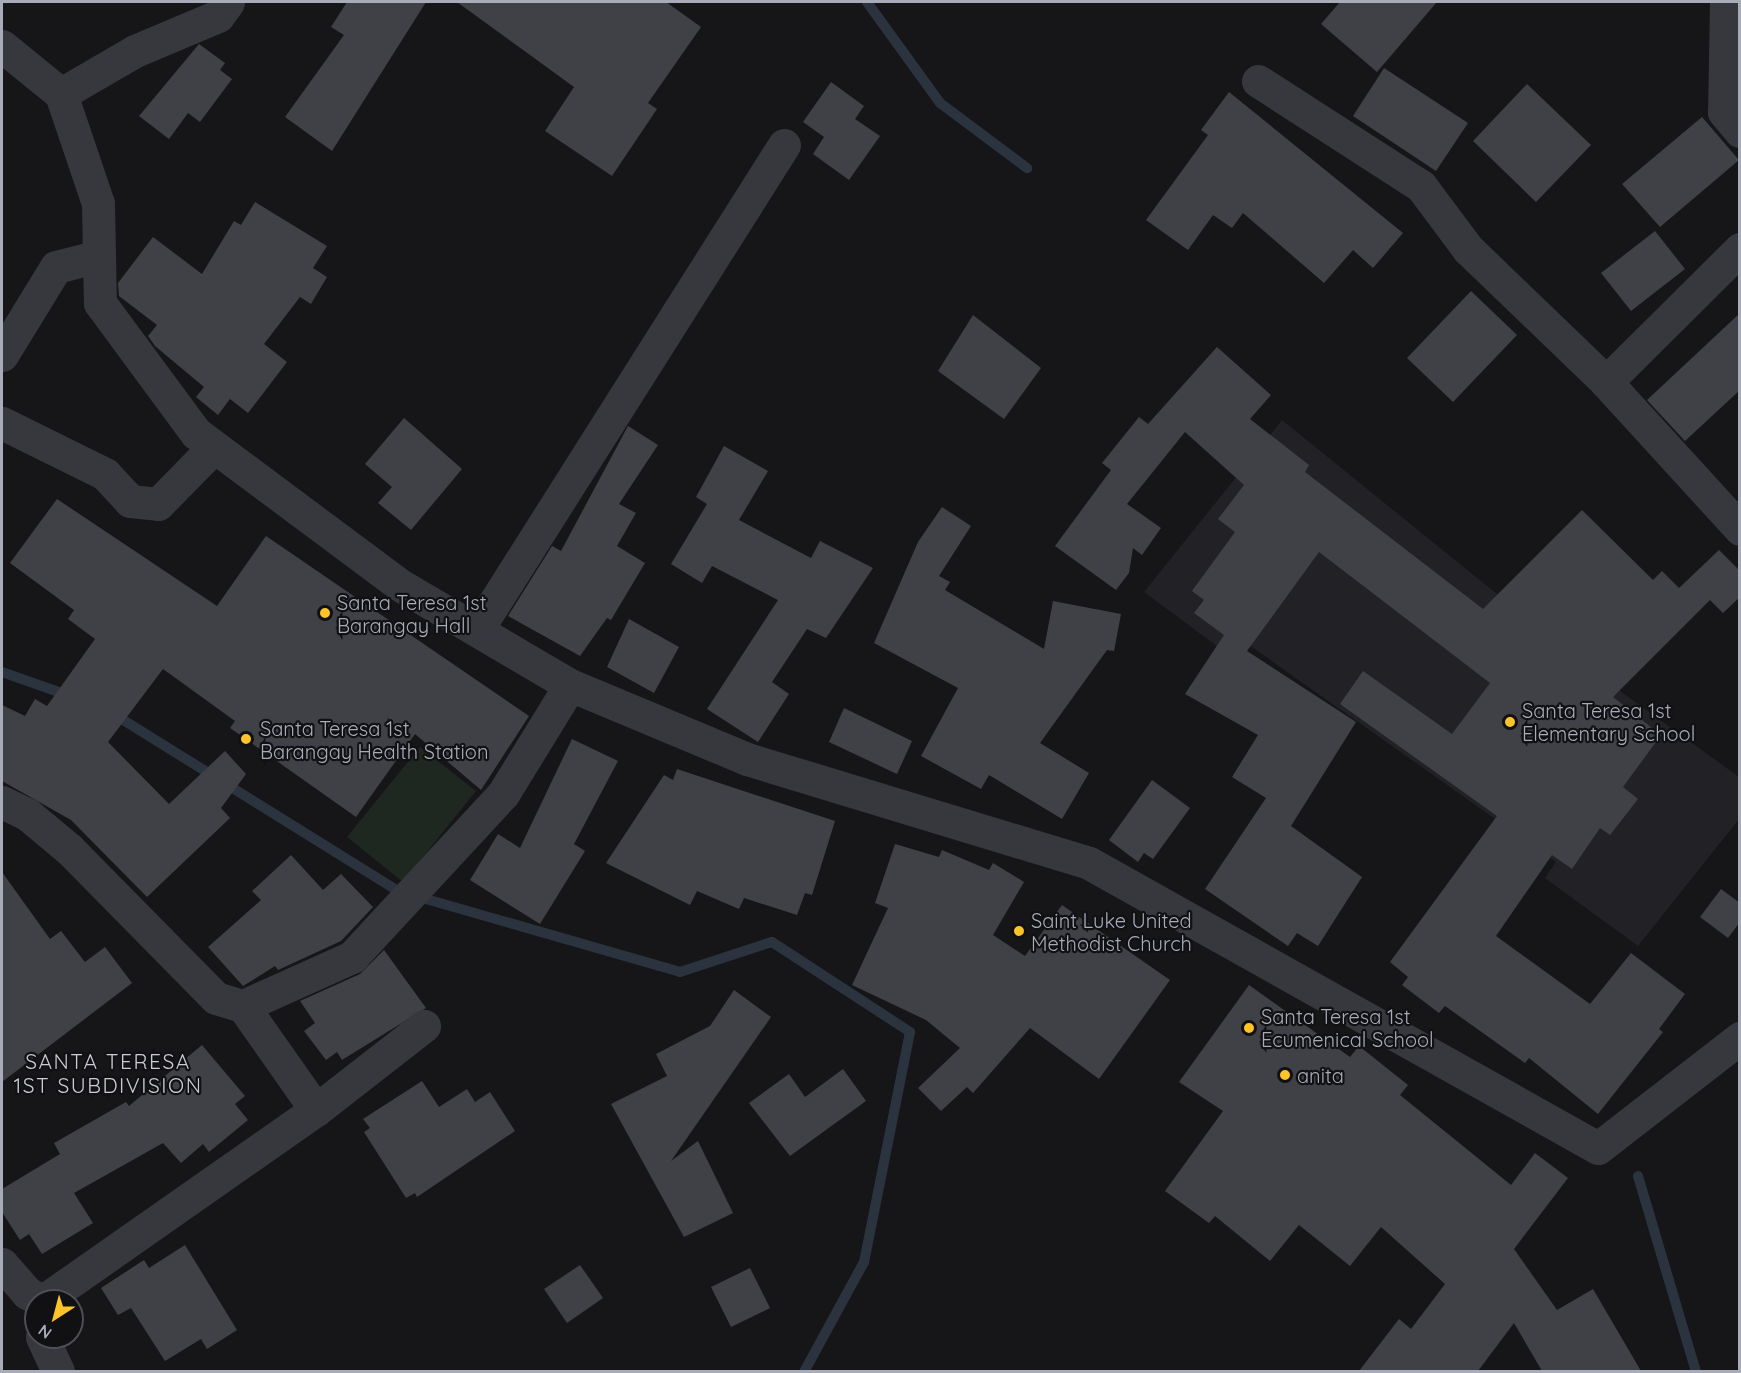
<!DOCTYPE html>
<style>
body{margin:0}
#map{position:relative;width:1741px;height:1373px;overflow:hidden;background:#161619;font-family:Quicksand,sans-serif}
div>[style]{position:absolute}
.built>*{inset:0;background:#222226}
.green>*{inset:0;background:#1e2720}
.stream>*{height:10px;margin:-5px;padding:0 5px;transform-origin:5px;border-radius:5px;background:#2b343e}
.building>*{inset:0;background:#404146}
.minor>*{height:33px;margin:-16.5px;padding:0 16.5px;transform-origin:16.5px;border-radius:16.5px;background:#37383e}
.dots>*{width:16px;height:16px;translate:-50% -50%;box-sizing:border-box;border:3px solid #111114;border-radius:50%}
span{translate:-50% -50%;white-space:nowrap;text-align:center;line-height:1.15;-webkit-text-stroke:4.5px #111114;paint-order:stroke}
.poi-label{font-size:20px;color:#a8acb9}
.left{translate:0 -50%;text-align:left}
.neighbourhood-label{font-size:21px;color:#c9cbd5;letter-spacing:1.5px}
.frame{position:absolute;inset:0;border:3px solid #a8acb9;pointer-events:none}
.north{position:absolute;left:24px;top:1289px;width:60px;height:60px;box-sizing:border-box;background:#111114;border:2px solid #4d4f56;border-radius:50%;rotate:216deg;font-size:16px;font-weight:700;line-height:24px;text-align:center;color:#a8acb9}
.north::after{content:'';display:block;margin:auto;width:21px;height:27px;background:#fec329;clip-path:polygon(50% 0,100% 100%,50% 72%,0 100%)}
</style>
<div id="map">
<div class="built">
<i style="clip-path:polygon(1282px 420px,1587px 667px,1739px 777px,1739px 819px,1638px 946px,1545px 878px,1556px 862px,1245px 642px,1233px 658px,1144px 592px)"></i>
</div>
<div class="green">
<i style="clip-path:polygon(420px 747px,476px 791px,403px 882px,347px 837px)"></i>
</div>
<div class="stream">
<i style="left:867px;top:2px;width:125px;rotate:54.1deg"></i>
<i style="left:940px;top:103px;width:109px;rotate:36.8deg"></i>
<i style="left:2px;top:672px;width:72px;rotate:19.4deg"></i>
<i style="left:112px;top:713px;width:337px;rotate:31.9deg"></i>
<i style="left:398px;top:891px;width:293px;rotate:16deg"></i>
<i style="left:680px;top:972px;width:97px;rotate:-18.1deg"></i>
<i style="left:772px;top:942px;width:165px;rotate:33.1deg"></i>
<i style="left:910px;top:1032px;width:235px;rotate:101.3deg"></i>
<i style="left:864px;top:1262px;width:125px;rotate:118.6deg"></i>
<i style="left:1638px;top:1176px;width:204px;rotate:73.5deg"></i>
</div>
<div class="building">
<i style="clip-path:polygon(347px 2px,426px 2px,332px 151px,285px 117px,344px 35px,331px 27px)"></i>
<i style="clip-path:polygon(457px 2px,666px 2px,701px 27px,648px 103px,657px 109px,612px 176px,545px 131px,574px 87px)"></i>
<i style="clip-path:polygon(1340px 2px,1437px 2px,1377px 72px,1321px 24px)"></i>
<i style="clip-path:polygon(199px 44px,225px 63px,220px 70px,232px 79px,200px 122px,188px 113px,169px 139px,139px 116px)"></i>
<i style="clip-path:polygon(1384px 68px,1468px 123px,1436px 171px,1353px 116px)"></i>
<i style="clip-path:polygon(831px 82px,864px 106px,855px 119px,880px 136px,849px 180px,813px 154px,824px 137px,803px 122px)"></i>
<i style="clip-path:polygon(1527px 84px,1591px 145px,1536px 202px,1473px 141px)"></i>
<i style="clip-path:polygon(1229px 92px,1403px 233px,1373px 268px,1353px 250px,1324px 283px,1243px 213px,1232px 228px,1213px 215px,1188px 250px,1146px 220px,1208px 135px,1201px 130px)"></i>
<i style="clip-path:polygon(1702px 117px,1739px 160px,1660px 227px,1622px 184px)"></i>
<i style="clip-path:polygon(255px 202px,327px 246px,313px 268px,327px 277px,311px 304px,300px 297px,264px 344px,287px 362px,248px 413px,230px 399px,218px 415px,196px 397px,204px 387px,155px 346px,148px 336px,157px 325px,119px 296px,118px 283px,153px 237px,202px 274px,234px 221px,241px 225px)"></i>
<i style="clip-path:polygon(1655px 231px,1685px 269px,1631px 311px,1601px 273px)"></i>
<i style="clip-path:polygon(1471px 291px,1517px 335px,1453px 402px,1407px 358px)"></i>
<i style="clip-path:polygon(1740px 313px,1740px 390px,1685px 441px,1647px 400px)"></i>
<i style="clip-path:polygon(973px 315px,1041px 368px,1004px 419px,938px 371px)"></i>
<i style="clip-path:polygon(1217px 347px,1271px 395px,1250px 419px,1309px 465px,1305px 472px,1483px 609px,1582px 510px,1653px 580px,1662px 571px,1679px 588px,1719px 550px,1740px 571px,1740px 597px,1723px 613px,1710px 600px,1613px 697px,1661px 735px,1623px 787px,1638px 799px,1610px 835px,1600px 828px,1572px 869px,1552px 855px,1496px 936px,1590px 1004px,1631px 953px,1685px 994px,1659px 1029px,1663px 1032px,1598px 1114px,1529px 1058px,1525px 1063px,1445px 1006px,1439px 1013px,1402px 985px,1408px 977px,1390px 962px,1497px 816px,1340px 704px,1363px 671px,1452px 734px,1490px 683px,1319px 552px,1247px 651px,1356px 722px,1291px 826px,1362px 877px,1318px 946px,1297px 933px,1288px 946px,1205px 889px,1266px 798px,1232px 777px,1258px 735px,1185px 694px,1224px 635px,1194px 613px,1204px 600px,1192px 591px,1235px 532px,1218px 519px,1244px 485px,1185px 432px,1127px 504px,1161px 528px,1142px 555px,1133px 548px,1129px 573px,1116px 590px,1055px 546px,1111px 470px,1102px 463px,1139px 417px,1148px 424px)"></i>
<i style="clip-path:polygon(404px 418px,462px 469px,411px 530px,378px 503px,392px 487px,365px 464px)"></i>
<i style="clip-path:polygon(628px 426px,658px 445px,619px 504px,636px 513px,617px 546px,645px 563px,611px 620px,607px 618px,580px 656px,508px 616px,552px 546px,561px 551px)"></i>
<i style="clip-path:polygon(724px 446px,768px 471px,739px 520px,811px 558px,820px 541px,873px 568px,826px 638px,807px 629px,772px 682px,789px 694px,758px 742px,707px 709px,778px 600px,712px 566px,702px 583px,671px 564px,707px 504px,696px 497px)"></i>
<i style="clip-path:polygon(57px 499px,217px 606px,266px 536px,529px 716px,481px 790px,415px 734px,356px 817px,230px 728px,235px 721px,163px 669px,108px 742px,169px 804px,225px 751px,246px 774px,221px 808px,230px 818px,147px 897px,71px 820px,2px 781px,2px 705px,25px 716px,35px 699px,47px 706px,95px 639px,68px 619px,74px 610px,10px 563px)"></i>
<i style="clip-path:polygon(942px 507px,971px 526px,939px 576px,950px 582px,945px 590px,1044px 649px,1053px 601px,1121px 614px,1114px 651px,1107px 650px,1040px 743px,1089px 773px,1062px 819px,989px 775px,981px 789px,921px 756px,958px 688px,874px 643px,918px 542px)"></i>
<i style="clip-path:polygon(629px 619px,679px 647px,654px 693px,607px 667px)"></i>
<i style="clip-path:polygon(844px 708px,912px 741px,897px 774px,829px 742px)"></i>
<i style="clip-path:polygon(572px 739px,618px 761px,574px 844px,585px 851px,540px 924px,470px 880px,498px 834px,520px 848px)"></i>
<i style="clip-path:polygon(677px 769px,835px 821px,812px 895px,805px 893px,797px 915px,744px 898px,739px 909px,697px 891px,690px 905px,606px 863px,664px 775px,673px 780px)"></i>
<i style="clip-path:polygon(1152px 780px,1190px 808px,1153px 859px,1144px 853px,1138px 862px,1109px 840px)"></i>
<i style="clip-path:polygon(895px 844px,939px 857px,942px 850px,989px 870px,993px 863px,1024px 882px,993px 935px,1025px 956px,1062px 905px,1170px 980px,1099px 1079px,1030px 1028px,973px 1093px,967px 1087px,941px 1111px,918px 1088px,960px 1048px,926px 1020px,852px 985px,888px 908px,875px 903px)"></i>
<i style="clip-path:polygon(291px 855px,323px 890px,341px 874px,373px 907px,341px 941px,278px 970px,275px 966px,243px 986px,208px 947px,261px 900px,252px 891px)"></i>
<i style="clip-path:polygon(2px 872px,50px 939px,61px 931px,85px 962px,105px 947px,132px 983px,2px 1082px)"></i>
<i style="clip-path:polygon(1721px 889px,1740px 903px,1740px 922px,1728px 938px,1700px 917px)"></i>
<i style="clip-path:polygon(384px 950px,426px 1008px,342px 1060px,337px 1052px,326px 1060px,304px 1031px,315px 1023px,300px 1001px,360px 974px)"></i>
<i style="clip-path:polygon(1249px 985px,1350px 1057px,1359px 1046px,1408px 1085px,1400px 1095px,1511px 1185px,1535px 1153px,1568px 1178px,1514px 1249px,1557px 1310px,1593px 1289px,1641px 1371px,1542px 1371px,1514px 1323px,1478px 1371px,1359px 1371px,1399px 1319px,1411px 1329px,1445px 1284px,1381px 1227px,1350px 1266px,1299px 1225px,1270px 1261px,1215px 1216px,1209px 1223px,1165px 1191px,1223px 1111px,1179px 1082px)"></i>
<i style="clip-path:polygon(734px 990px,771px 1017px,671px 1161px,698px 1141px,733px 1213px,684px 1237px,611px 1104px,667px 1076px,656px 1054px,710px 1026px)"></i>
<i style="clip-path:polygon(202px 1045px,245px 1096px,235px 1104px,248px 1120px,209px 1152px,203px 1144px,181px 1163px,163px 1143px,74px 1193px,93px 1223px,42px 1254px,29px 1234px,20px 1240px,2px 1212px,2px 1189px,60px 1154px,54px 1143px,126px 1102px,129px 1106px)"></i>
<i style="clip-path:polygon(843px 1069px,866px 1101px,790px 1156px,749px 1103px,789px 1074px,805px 1097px)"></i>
<i style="clip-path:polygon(422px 1081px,439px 1107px,467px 1089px,475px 1102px,490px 1092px,515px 1131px,417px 1197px,415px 1193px,406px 1198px,364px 1132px,370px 1128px,363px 1119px)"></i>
<i style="clip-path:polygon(185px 1245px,237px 1330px,207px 1349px,201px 1339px,165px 1361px,131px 1308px,118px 1315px,101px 1288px,144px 1260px,149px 1268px)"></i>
<i style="clip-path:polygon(580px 1265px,603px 1298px,567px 1323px,544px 1289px)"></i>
<i style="clip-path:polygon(750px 1268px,770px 1308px,731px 1327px,711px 1287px)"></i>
</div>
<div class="minor">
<i style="left:1726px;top:2px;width:110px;rotate:91deg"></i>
<i style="left:1724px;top:112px;width:25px;rotate:50deg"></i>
<i style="left:2px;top:46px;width:76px;rotate:39.1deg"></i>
<i style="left:61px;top:94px;width:115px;rotate:71.3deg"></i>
<i style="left:98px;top:203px;width:100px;rotate:88.9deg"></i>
<i style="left:100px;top:303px;width:162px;rotate:53.6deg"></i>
<i style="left:196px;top:433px;width:254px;rotate:36.7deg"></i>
<i style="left:400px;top:585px;width:197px;rotate:30.5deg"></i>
<i style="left:570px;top:685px;width:192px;rotate:22.7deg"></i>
<i style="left:747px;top:759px;width:357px;rotate:16.9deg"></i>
<i style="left:1089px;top:863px;width:583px;rotate:29.25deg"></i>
<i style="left:1598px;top:1148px;width:180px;rotate:-37.8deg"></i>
<i style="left:1258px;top:81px;width:194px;rotate:32.8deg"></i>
<i style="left:1421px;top:186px;width:79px;rotate:53.3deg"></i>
<i style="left:1468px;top:249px;width:192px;rotate:43.9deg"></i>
<i style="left:61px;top:94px;width:86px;rotate:-30.2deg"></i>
<i style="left:135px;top:51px;width:90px;rotate:-22.9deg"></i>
<i style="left:218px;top:16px;width:17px;rotate:-54deg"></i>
<i style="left:1740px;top:249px;width:189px;rotate:135.2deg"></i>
<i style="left:1606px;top:382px;width:199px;rotate:47.6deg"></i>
<i style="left:2px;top:355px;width:103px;rotate:-58.5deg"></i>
<i style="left:56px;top:267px;width:44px;rotate:-14.3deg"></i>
<i style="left:2px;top:423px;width:115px;rotate:26.3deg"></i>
<i style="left:105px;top:474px;width:37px;rotate:47deg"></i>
<i style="left:130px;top:501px;width:28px;rotate:6deg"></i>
<i style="left:158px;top:504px;width:80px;rotate:-45.5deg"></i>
<i style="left:477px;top:630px;width:574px;rotate:-57.67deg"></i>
<i style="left:2px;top:802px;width:28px;rotate:26deg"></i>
<i style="left:27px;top:814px;width:55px;rotate:39.8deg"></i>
<i style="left:69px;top:849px;width:209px;rotate:45.4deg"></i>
<i style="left:216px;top:998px;width:28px;rotate:17deg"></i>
<i style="left:316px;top:1110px;width:137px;rotate:-37.9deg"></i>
<i style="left:2px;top:1264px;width:38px;rotate:49deg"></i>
<i style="left:27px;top:1293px;width:18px;rotate:27deg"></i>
<i style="left:43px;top:1301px;width:333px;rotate:-35deg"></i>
<i style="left:316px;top:1110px;width:127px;rotate:-125.1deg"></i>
<i style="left:243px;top:1006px;width:120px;rotate:-24.2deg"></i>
<i style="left:352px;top:957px;width:222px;rotate:-47.2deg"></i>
<i style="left:503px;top:794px;width:128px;rotate:-58.4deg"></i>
<i style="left:42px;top:1337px;width:38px;rotate:65deg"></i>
</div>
<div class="dots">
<i style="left:325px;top:613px;background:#fec329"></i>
<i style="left:1510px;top:722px;background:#fec329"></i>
<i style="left:246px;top:739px;background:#fec329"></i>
<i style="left:1019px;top:931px;background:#fec329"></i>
<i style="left:1249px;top:1028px;background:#fec329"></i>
<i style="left:1285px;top:1075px;background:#fec329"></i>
</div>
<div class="poi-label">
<span class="left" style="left:337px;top:614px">Santa Teresa 1st<br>Barangay Hall</span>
<span class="left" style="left:1522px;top:722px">Santa Teresa 1st<br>Elementary School</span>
<span class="left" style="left:260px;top:740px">Santa Teresa 1st<br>Barangay Health Station</span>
<span class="left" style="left:1031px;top:932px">Saint Luke United<br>Methodist Church</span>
<span class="left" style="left:1261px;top:1028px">Santa Teresa 1st<br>Ecumenical School</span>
<span class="left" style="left:1297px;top:1075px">anita</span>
</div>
<div class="neighbourhood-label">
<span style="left:108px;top:1073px">SANTA TERESA<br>1ST SUBDIVISION</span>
</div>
<div class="frame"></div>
<div class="north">N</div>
</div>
